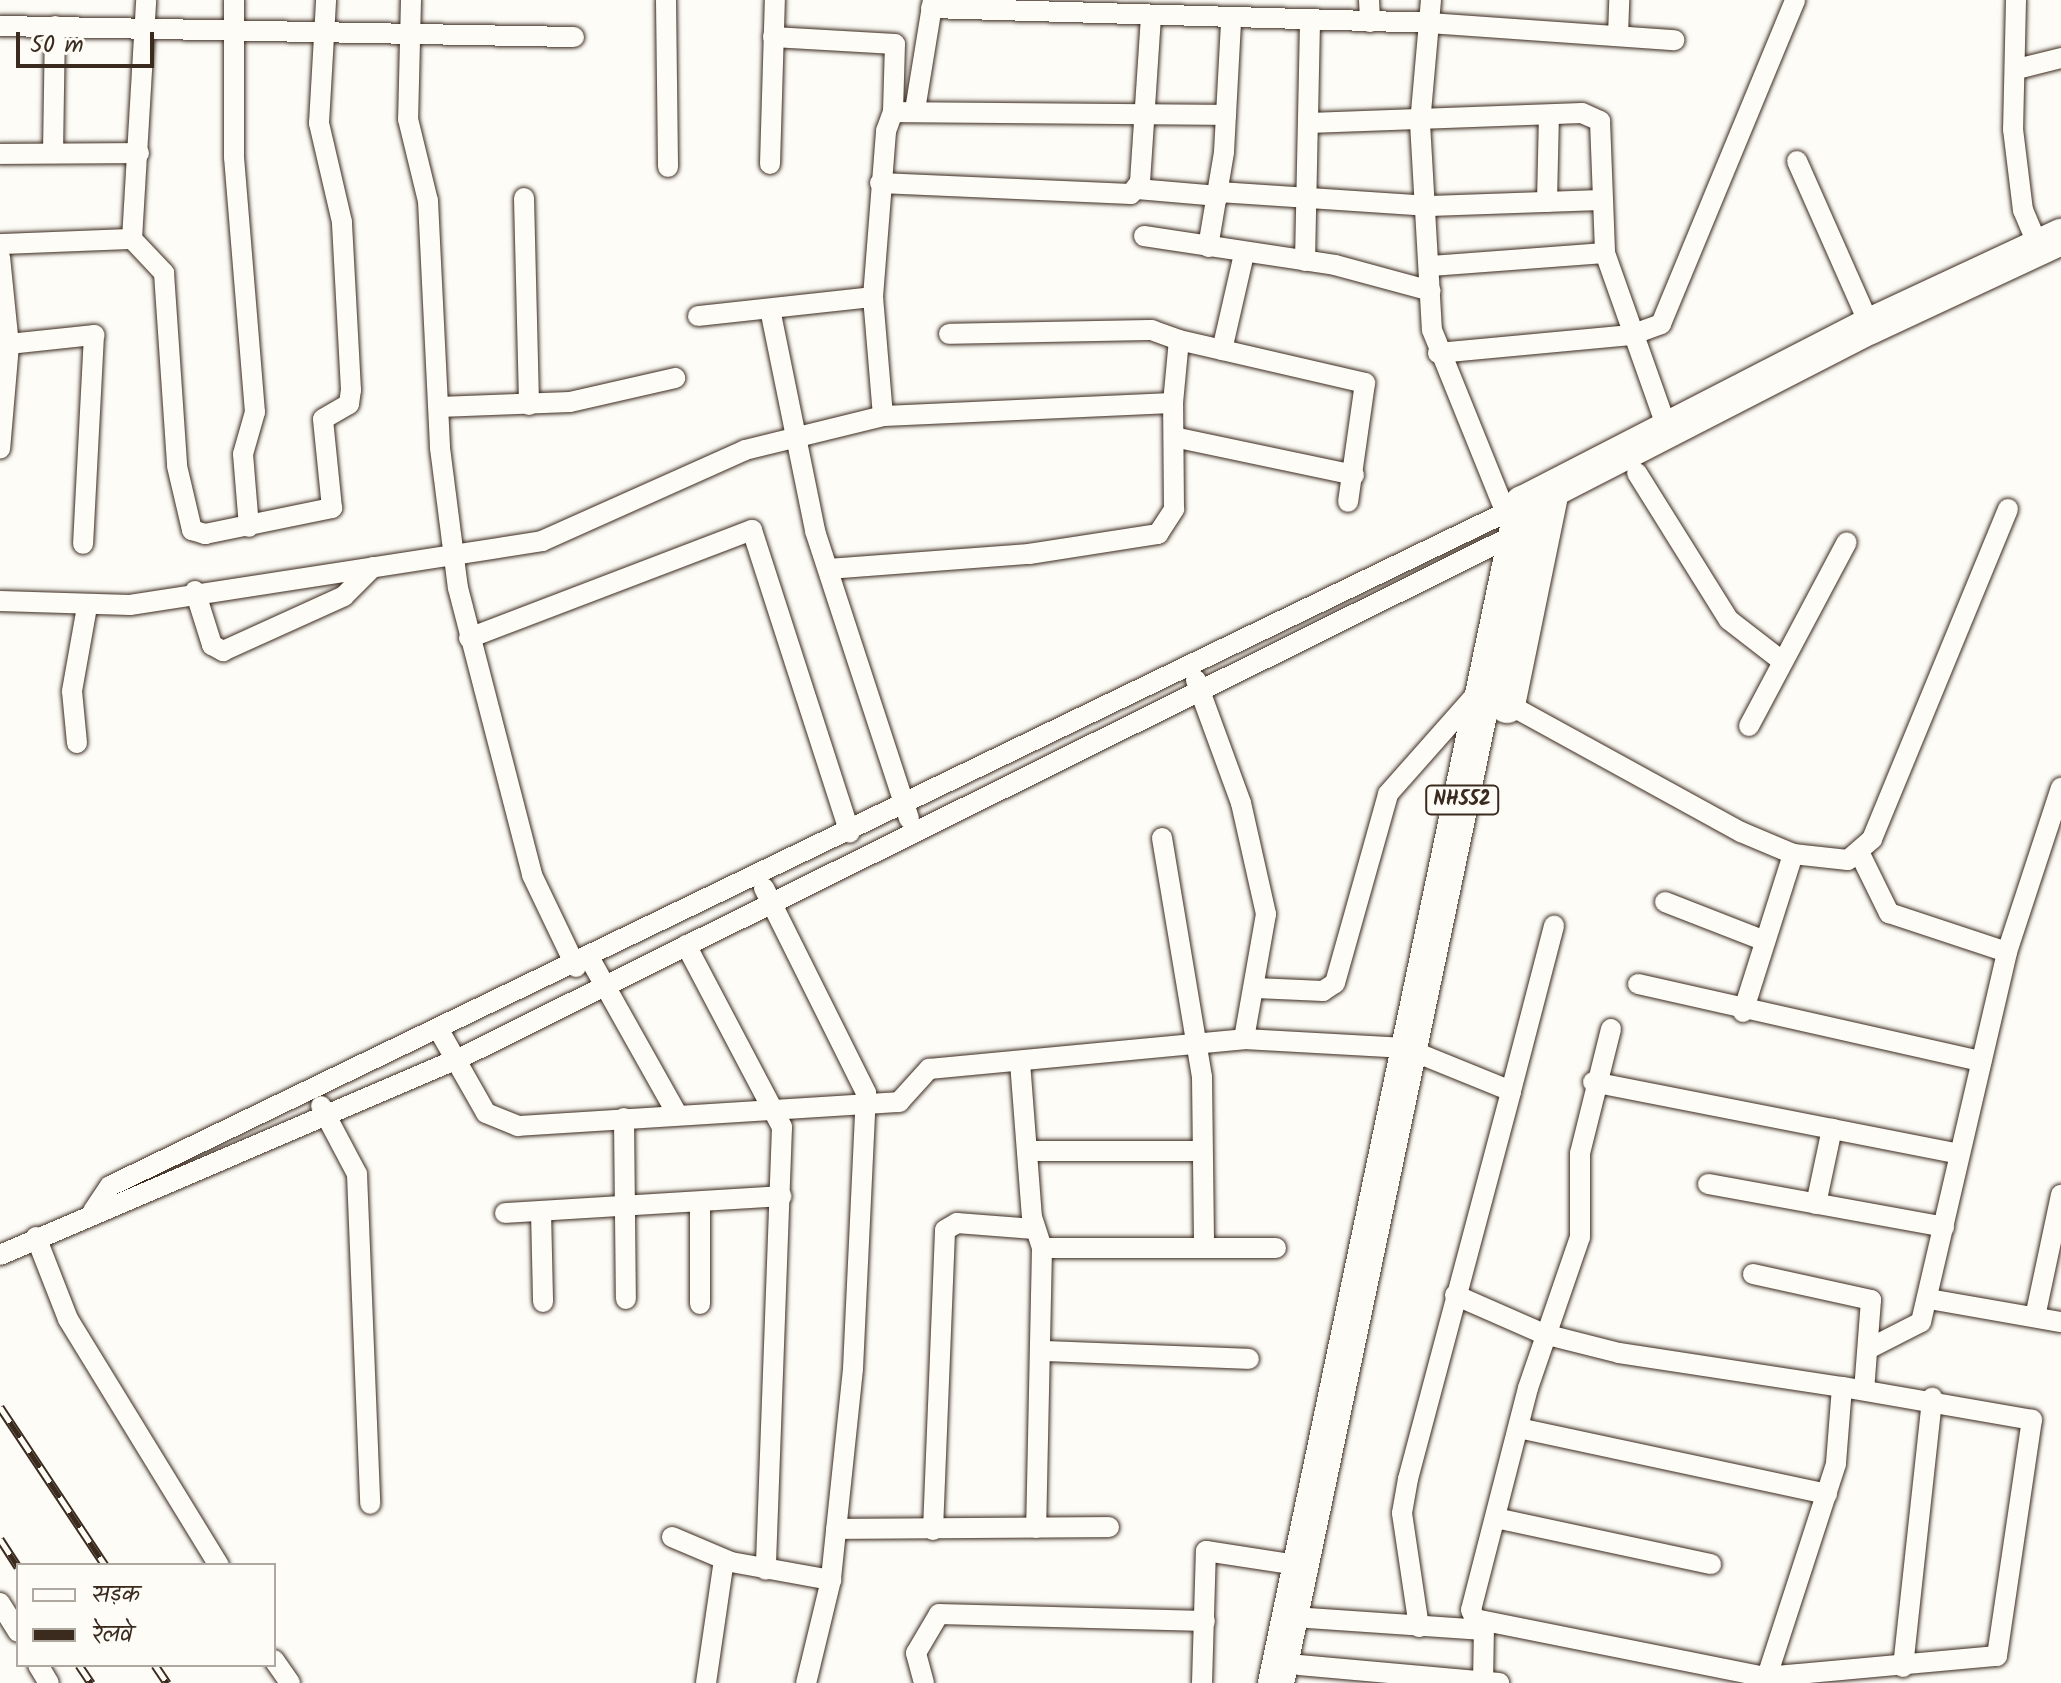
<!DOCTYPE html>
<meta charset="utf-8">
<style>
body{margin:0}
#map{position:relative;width:2061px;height:1683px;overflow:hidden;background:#fdfcf7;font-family:Kalam,"Playpen Sans Deva",sans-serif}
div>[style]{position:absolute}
.roads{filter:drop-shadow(0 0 2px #3b2a1e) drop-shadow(0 0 2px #3b2a1e)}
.street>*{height:20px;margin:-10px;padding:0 10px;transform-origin:10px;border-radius:10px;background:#fdfcf7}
.highway>*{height:36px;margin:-18px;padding:0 18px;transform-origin:18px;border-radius:18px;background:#fdfcf7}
.rail>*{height:9px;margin-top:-4.5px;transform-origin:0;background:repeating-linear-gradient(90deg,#fdfcf7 0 18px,#3b2a1e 0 36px);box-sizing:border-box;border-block:2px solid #3b2a1e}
span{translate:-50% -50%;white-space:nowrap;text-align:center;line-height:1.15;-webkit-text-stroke:7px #fdfcf7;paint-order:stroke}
.shield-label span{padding:2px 6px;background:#fdfcf7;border:2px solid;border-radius:6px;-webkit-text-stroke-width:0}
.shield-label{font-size:20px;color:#3b2a1e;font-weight:700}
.legend{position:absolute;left:16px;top:1563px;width:260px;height:104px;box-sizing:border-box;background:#fdfcf7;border:2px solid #afa8a0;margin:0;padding:10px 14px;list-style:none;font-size:24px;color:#3b2a1e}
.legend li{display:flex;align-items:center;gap:16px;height:40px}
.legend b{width:40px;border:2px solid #afa8a0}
.scale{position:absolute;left:16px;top:32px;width:138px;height:36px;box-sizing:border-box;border:4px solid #3b2a1e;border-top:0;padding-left:10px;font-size:24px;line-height:28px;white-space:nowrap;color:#3b2a1e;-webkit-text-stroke:6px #fdfcf7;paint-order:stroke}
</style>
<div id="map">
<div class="roads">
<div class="street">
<i style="left:234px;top:0;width:157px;rotate:90deg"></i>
<i style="left:234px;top:157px;width:256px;rotate:85.3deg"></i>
<i style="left:255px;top:412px;width:44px;rotate:105.9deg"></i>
<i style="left:243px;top:454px;width:73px;rotate:85.3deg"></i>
<i style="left:411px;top:0;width:119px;rotate:91.4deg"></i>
<i style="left:408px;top:119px;width:84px;rotate:76.3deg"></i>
<i style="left:428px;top:201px;width:247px;rotate:87.2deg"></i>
<i style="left:440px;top:448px;width:141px;rotate:82.7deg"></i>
<i style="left:458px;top:588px;width:296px;rotate:75.5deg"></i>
<i style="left:532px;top:875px;width:102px;rotate:64.4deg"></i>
<i style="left:666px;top:0;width:167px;rotate:89.3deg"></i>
<i style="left:1369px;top:0;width:22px;rotate:87deg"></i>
<i style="left:1431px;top:0;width:123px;rotate:95.1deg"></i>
<i style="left:1420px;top:123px;width:207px;rotate:86.7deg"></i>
<i style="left:1432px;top:330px;width:197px;rotate:68deg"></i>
<i style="left:2016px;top:0;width:129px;rotate:91.3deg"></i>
<i style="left:2013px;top:129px;width:82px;rotate:83deg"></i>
<i style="left:2023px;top:210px;width:38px;rotate:67deg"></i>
<i style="left:931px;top:8px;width:498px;rotate:1.7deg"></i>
<i style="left:1429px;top:23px;width:246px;rotate:4deg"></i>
<i style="left:0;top:26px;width:574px;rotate:1.1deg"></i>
<i style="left:1618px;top:36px;width:36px;rotate:-88deg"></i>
<i style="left:773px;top:37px;width:122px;rotate:3.3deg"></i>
<i style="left:895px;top:44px;width:68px;rotate:91.7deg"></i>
<i style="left:2017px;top:69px;width:45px;rotate:-14deg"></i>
<i style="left:915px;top:110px;width:111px;rotate:-80.7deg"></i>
<i style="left:1309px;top:123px;width:273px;rotate:-2.1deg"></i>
<i style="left:1582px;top:113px;width:20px;rotate:24deg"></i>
<i style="left:1600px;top:121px;width:132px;rotate:87.8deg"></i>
<i style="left:1605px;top:253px;width:189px;rotate:70.5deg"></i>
<i style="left:53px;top:153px;width:127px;rotate:-89.1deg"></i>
<i style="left:0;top:154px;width:139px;rotate:-0.4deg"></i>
<i style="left:1797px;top:161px;width:180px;rotate:66.1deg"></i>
<i style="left:770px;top:164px;width:164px;rotate:-88.3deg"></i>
<i style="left:880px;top:183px;width:251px;rotate:2.5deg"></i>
<i style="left:1131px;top:194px;width:15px;rotate:-53deg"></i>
<i style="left:1140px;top:182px;width:167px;rotate:-86.2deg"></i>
<i style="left:1137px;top:189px;width:82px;rotate:4.9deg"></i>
<i style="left:1219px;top:192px;width:211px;rotate:3.8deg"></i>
<i style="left:1430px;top:206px;width:171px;rotate:-2deg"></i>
<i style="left:524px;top:198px;width:207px;rotate:88.6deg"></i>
<i style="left:1547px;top:202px;width:87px;rotate:-88.7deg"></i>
<i style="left:1144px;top:236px;width:193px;rotate:8.6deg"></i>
<i style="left:1335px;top:265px;width:99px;rotate:15.2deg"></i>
<i style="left:132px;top:239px;width:47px;rotate:46.7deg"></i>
<i style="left:164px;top:273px;width:193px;rotate:86.1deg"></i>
<i style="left:177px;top:466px;width:66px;rotate:76.8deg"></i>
<i style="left:192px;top:530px;width:14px;rotate:17deg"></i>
<i style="left:205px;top:534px;width:130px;rotate:-11.6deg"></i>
<i style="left:332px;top:508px;width:89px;rotate:-95.8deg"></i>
<i style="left:323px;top:419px;width:30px;rotate:-30deg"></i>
<i style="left:349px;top:404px;width:14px;rotate:-82deg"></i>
<i style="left:351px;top:390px;width:168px;rotate:-93.1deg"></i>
<i style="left:342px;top:222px;width:102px;rotate:-103.1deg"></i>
<i style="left:319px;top:123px;width:123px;rotate:-86.7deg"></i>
<i style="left:0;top:244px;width:132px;rotate:-2.2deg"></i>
<i style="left:132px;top:239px;width:239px;rotate:-86.6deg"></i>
<i style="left:1208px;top:247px;width:96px;rotate:-80.4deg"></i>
<i style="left:1224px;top:152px;width:131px;rotate:-86.9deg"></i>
<i style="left:0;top:257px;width:88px;rotate:84.2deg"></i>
<i style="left:9px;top:345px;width:104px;rotate:94.9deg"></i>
<i style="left:1305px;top:261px;width:240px;rotate:-88.8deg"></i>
<i style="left:1431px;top:266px;width:174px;rotate:-4.3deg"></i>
<i style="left:770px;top:309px;width:227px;rotate:78.5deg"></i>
<i style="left:815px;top:531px;width:303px;rotate:71.9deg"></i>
<i style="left:698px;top:316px;width:176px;rotate:-6.2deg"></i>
<i style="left:1179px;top:340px;width:191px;rotate:13deg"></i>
<i style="left:1365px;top:383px;width:120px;rotate:98.1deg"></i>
<i style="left:0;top:345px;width:95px;rotate:-6.1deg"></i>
<i style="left:94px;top:335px;width:209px;rotate:93deg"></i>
<i style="left:1222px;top:350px;width:98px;rotate:-77.1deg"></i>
<i style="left:1438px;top:353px;width:194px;rotate:-5.3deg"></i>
<i style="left:1631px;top:335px;width:32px;rotate:-20deg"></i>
<i style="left:1661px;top:324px;width:351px;rotate:-67.5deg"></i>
<i style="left:439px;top:407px;width:131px;rotate:-2.2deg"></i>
<i style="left:570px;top:402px;width:108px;rotate:-12.9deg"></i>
<i style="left:883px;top:416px;width:119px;rotate:-94.8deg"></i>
<i style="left:873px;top:297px;width:167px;rotate:-85.5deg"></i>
<i style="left:886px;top:131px;width:20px;rotate:-70deg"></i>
<i style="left:893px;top:112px;width:333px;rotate:0.5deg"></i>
<i style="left:1174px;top:437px;width:184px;rotate:11.9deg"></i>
<i style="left:1637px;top:473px;width:173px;rotate:58deg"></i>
<i style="left:1729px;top:620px;width:67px;rotate:37.7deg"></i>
<i style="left:828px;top:569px;width:202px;rotate:-4.3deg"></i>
<i style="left:1029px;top:554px;width:131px;rotate:-8.8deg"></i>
<i style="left:1158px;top:534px;width:30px;rotate:-57deg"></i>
<i style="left:1174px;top:509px;width:106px;rotate:-90.5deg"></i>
<i style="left:195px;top:591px;width:57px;rotate:72.5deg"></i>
<i style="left:212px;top:645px;width:13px;rotate:29deg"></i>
<i style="left:223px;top:651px;width:133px;rotate:-24.4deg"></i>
<i style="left:344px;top:596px;width:41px;rotate:-45deg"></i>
<i style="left:0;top:601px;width:130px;rotate:1.8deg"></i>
<i style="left:130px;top:605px;width:417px;rotate:-8.8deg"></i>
<i style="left:542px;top:541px;width:222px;rotate:-24.1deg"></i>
<i style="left:745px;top:450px;width:142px;rotate:-13.8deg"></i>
<i style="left:883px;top:416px;width:290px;rotate:-2.6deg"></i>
<i style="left:1173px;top:403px;width:63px;rotate:-84.6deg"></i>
<i style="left:1179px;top:340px;width:29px;rotate:-160deg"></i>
<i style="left:1152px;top:330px;width:203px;rotate:178.9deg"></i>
<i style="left:469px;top:638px;width:303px;rotate:-20.9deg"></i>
<i style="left:752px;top:530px;width:318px;rotate:72.1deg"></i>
<i style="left:1196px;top:680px;width:131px;rotate:69.9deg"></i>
<i style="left:1241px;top:803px;width:114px;rotate:77.3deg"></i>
<i style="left:1266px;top:914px;width:127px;rotate:100deg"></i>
<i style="left:1508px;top:704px;width:266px;rotate:28.8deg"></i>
<i style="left:1741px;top:832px;width:56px;rotate:22.9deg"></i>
<i style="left:1793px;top:854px;width:55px;rotate:6.2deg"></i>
<i style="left:1848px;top:860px;width:32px;rotate:-41deg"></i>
<i style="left:1872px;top:839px;width:357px;rotate:-67.6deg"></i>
<i style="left:1749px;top:726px;width:208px;rotate:-62deg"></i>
<i style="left:77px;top:743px;width:52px;rotate:-95.5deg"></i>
<i style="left:72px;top:691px;width:85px;rotate:-79.9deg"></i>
<i style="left:1162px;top:838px;width:242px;rotate:80.5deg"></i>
<i style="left:1202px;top:1077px;width:171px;rotate:89.3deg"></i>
<i style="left:1860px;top:854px;width:66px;rotate:63.8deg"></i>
<i style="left:1889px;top:913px;width:124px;rotate:18.3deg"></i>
<i style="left:764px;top:888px;width:229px;rotate:63.5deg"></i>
<i style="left:866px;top:1093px;width:276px;rotate:92.7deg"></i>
<i style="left:853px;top:1369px;width:212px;rotate:96deg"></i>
<i style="left:1665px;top:902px;width:107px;rotate:21.3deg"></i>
<i style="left:686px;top:945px;width:206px;rotate:62.2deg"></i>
<i style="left:782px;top:1127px;width:443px;rotate:92.1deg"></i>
<i style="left:590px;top:959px;width:178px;rotate:60.7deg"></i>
<i style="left:1638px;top:984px;width:352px;rotate:12.7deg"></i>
<i style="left:1256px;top:988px;width:67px;rotate:2.6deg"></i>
<i style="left:1323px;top:991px;width:14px;rotate:-34deg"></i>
<i style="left:1335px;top:983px;width:196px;rotate:-74.3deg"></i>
<i style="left:1388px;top:794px;width:140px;rotate:-48.5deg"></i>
<i style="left:1743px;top:1012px;width:166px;rotate:-72.4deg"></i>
<i style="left:1611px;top:1029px;width:128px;rotate:104deg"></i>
<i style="left:1580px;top:1153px;width:84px;rotate:90deg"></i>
<i style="left:1580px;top:1237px;width:160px;rotate:109deg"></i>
<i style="left:1528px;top:1388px;width:229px;rotate:104.4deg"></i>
<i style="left:1471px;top:1610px;width:10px;rotate:66deg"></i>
<i style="left:1475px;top:1619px;width:296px;rotate:11.3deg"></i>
<i style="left:1765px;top:1677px;width:233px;rotate:-5.2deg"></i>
<i style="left:1997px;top:1656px;width:239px;rotate:-81.6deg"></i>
<i style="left:2032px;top:1420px;width:193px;rotate:-170.1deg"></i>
<i style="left:440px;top:1032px;width:93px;rotate:60.4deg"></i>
<i style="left:486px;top:1113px;width:35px;rotate:22deg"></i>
<i style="left:518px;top:1126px;width:382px;rotate:-3.6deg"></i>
<i style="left:899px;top:1102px;width:45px;rotate:-47.7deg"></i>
<i style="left:929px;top:1069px;width:316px;rotate:-5.4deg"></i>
<i style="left:1244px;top:1039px;width:162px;rotate:3.2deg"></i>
<i style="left:1020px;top:1062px;width:155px;rotate:85.6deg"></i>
<i style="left:1032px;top:1217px;width:33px;rotate:72deg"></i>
<i style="left:1042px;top:1248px;width:280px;rotate:91.2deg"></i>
<i style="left:1593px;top:1082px;width:373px;rotate:11.1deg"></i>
<i style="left:1511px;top:1091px;width:171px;rotate:-75.4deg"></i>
<i style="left:321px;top:1106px;width:77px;rotate:62.1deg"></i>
<i style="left:357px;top:1174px;width:330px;rotate:87.7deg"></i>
<i style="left:624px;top:1118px;width:181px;rotate:89.4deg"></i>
<i style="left:1027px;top:1151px;width:175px"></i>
<i style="left:1708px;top:1184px;width:240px;rotate:10.3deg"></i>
<i style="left:700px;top:1202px;width:102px;rotate:90deg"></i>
<i style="left:1816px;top:1204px;width:77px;rotate:-78deg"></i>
<i style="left:93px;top:1211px;width:30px;rotate:-56deg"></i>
<i style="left:110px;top:1186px;width:1569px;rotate:-25.76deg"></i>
<i style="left:541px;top:1211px;width:91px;rotate:88.7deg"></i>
<i style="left:505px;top:1213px;width:277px;rotate:-3.5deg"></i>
<i style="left:36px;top:1237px;width:88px;rotate:68.7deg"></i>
<i style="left:68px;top:1319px;width:289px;rotate:58.5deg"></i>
<i style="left:1042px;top:1248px;width:234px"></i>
<i style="left:0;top:1255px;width:496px;rotate:-23.2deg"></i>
<i style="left:456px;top:1060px;width:1186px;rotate:-26.39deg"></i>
<i style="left:1753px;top:1274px;width:121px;rotate:12.4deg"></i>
<i style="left:1871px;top:1300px;width:90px;rotate:94.4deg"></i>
<i style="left:1455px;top:1295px;width:97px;rotate:23.7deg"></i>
<i style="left:1544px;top:1334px;width:77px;rotate:14.2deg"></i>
<i style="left:1619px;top:1353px;width:226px;rotate:8.7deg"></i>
<i style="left:1842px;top:1387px;width:77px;rotate:94.5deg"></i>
<i style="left:1836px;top:1464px;width:230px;rotate:108deg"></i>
<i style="left:1929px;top:1299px;width:134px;rotate:9.9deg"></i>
<i style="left:2035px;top:1317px;width:125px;rotate:-78deg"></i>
<i style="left:1870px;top:1348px;width:57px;rotate:-27deg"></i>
<i style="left:1921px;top:1322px;width:380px;rotate:-76.9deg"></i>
<i style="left:2007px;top:952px;width:173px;rotate:-71.8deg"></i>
<i style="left:1042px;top:1351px;width:207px;rotate:2.2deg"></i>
<i style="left:1519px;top:1428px;width:315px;rotate:12.1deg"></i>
<i style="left:1496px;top:1518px;width:220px;rotate:12.1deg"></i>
<i style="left:836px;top:1529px;width:273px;rotate:-0.4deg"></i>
<i style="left:933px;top:1530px;width:300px;rotate:-87.7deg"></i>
<i style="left:945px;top:1230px;width:14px;rotate:-30deg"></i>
<i style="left:957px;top:1223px;width:77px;rotate:4.5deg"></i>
<i style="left:672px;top:1537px;width:64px;rotate:23deg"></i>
<i style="left:731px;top:1562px;width:102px;rotate:10.2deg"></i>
<i style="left:831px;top:1580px;width:106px;rotate:103.6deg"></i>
<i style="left:0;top:1603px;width:34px;rotate:58deg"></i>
<i style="left:1308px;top:1618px;width:176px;rotate:3.9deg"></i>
<i style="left:1419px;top:1627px;width:115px;rotate:-98.5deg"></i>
<i style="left:1402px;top:1513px;width:35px;rotate:-80deg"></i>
<i style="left:1408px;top:1479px;width:401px;rotate:-75.1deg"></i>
<i style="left:1511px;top:1091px;width:93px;rotate:-157.9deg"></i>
<i style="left:274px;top:1660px;width:28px;rotate:55deg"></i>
<i style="left:38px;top:1665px;width:21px;rotate:59deg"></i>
<i style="left:1299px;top:1665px;width:201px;rotate:5.1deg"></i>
<i style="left:1903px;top:1667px;width:271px;rotate:-83.8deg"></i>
<i style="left:706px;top:1683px;width:124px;rotate:-81.7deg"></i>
<i style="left:924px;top:1683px;width:31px;rotate:-105deg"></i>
<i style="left:916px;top:1653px;width:45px;rotate:-59.5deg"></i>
<i style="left:939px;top:1614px;width:266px;rotate:1.5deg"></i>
<i style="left:1202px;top:1683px;width:132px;rotate:-88.3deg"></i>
<i style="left:1206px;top:1551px;width:91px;rotate:8.8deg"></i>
<i style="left:1483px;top:1683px;width:59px;rotate:-89deg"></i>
</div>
<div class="highway">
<i style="left:1507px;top:705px;width:218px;rotate:-78.4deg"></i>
<i style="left:1276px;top:1683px;width:1205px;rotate:-78.17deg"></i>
<i style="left:1523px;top:504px;width:390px;rotate:-27.2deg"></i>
<i style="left:1870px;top:326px;width:211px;rotate:-25deg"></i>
</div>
</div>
<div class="rail">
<i style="left:0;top:1407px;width:190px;rotate:56.4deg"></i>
<i style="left:0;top:1539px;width:33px;rotate:57deg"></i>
<i style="left:79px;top:1665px;width:22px;rotate:56deg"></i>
<i style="left:155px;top:1665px;width:22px;rotate:56deg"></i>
</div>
<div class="shield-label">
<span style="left:1462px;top:800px">NH552</span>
</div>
<ul class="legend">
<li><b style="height:10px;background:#fdfcf7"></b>सड़क</li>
<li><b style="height:10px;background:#3b2a1e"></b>रेलवे</li>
</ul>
<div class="scale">50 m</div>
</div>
